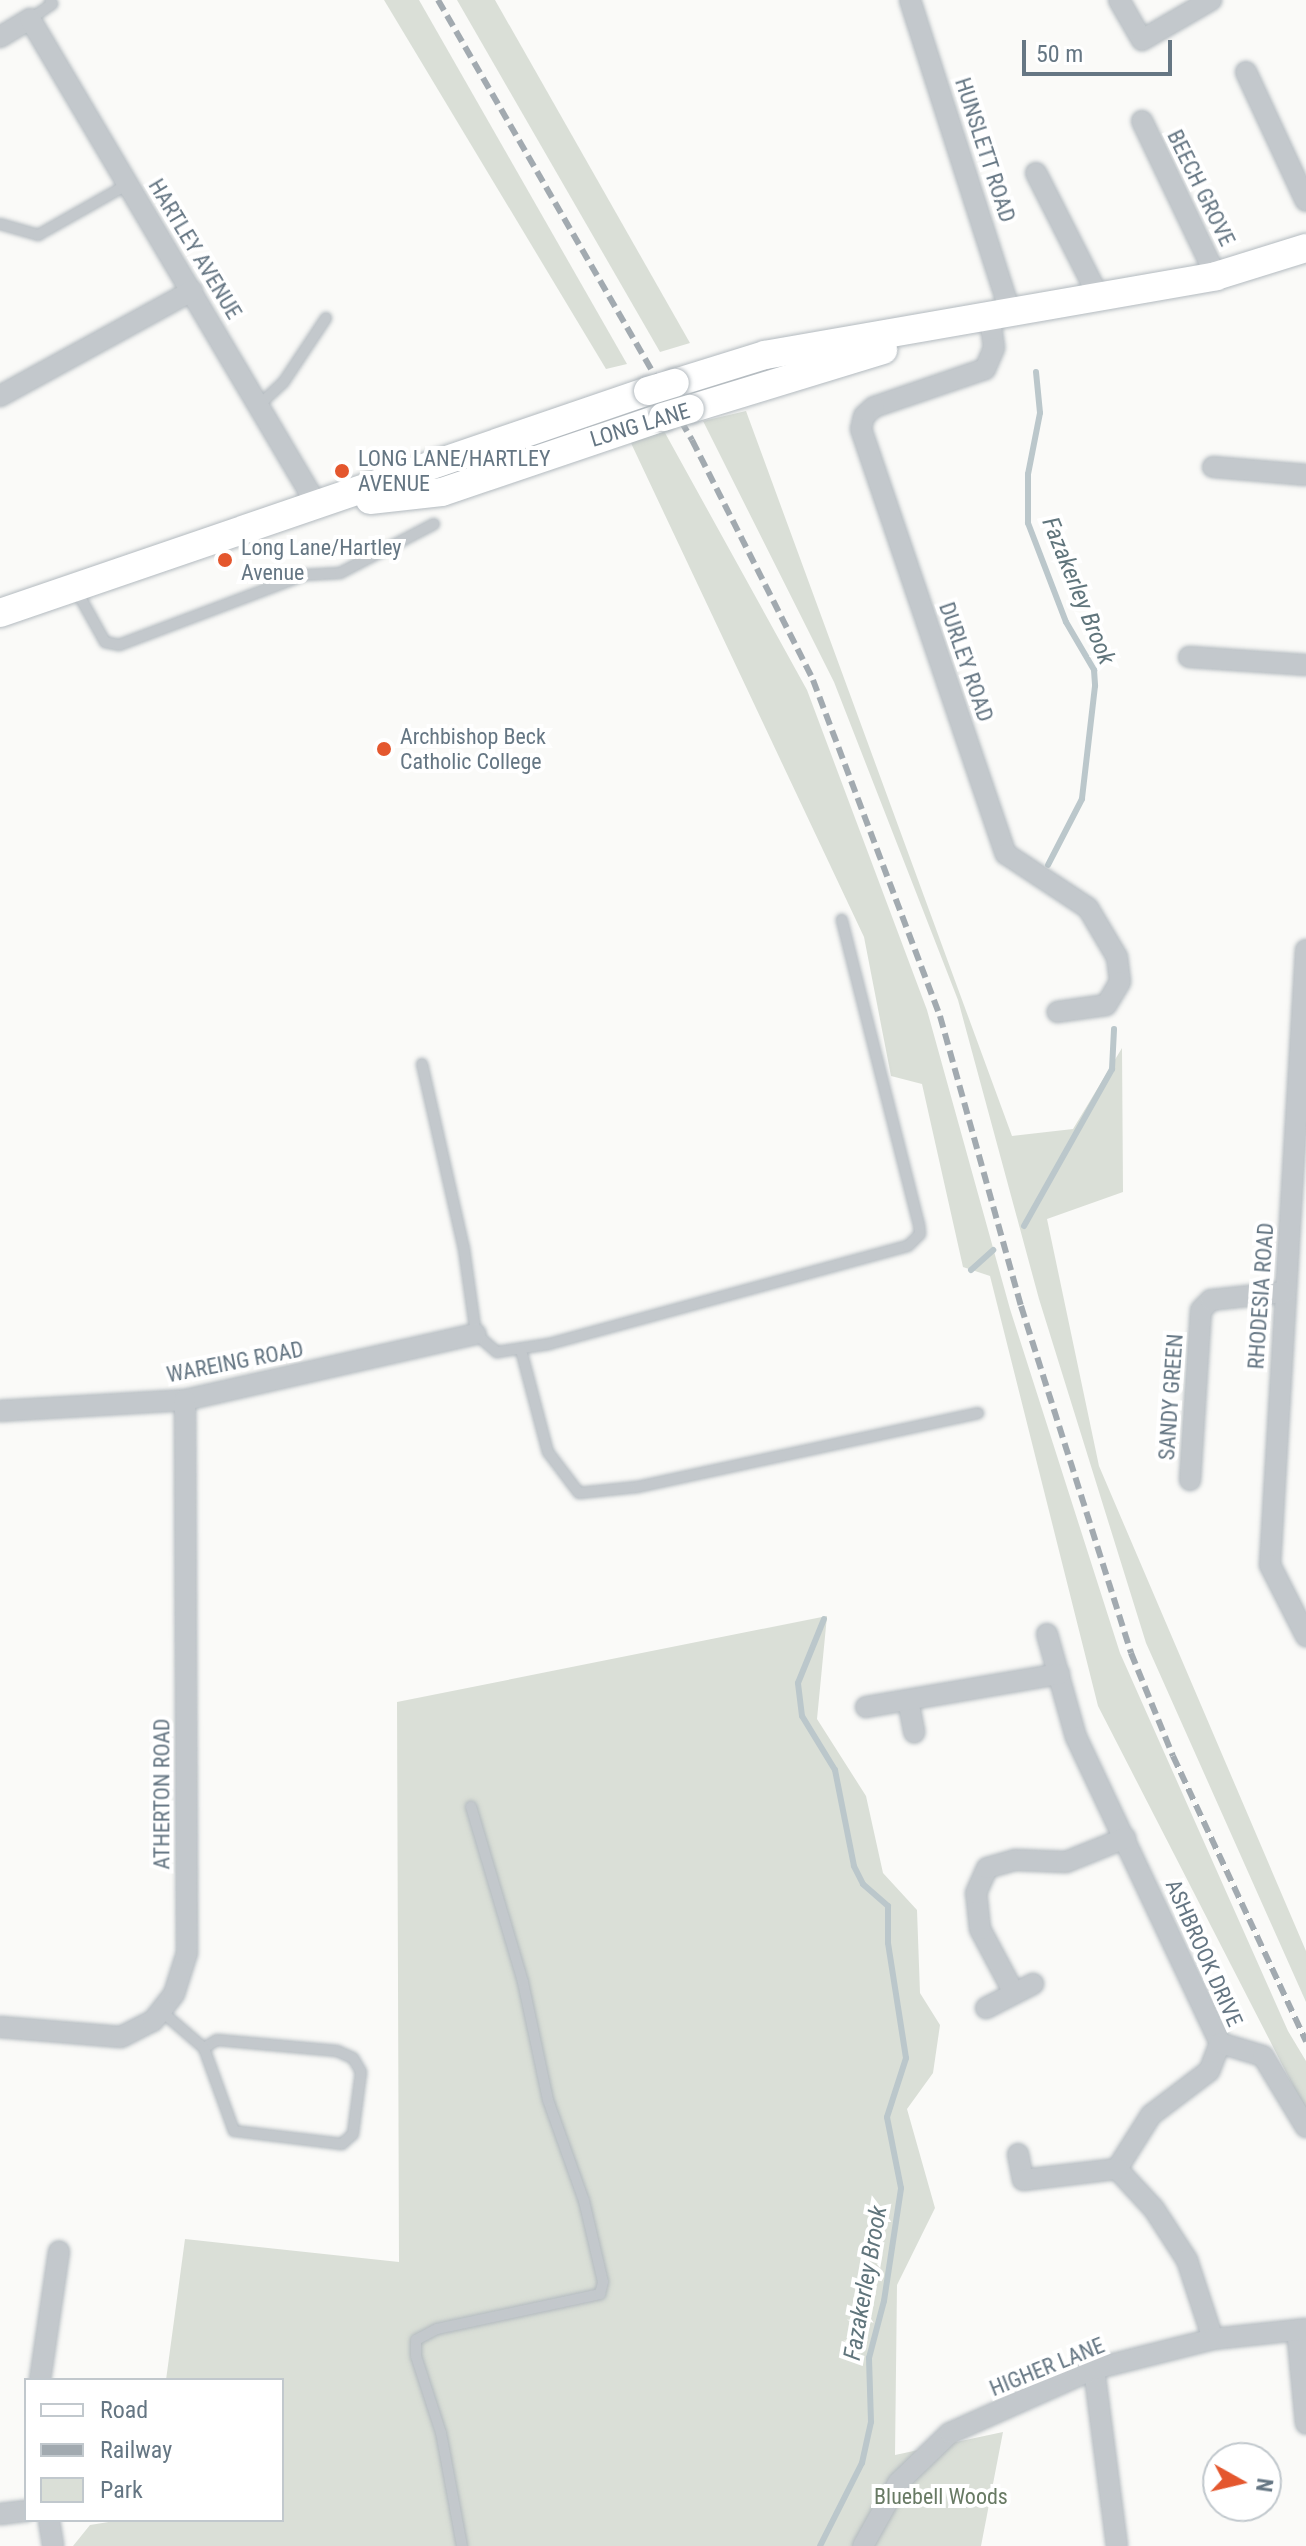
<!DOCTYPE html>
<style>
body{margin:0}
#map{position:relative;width:1306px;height:2546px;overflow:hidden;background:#fafaf8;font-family:"Roboto Condensed",sans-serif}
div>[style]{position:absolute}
.green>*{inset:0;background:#dadfd7}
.stream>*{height:6px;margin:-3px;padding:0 3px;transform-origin:3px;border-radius:3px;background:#bbc7cb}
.roads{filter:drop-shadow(0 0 2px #b3babf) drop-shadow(0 0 2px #b3babf)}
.lane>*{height:10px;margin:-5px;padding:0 5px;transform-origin:5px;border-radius:5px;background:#c3c8cc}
.street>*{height:20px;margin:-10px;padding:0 10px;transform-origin:10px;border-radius:10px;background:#c3c8cc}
.secondary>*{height:28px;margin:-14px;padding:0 14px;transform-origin:14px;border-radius:14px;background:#fff}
.rail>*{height:6px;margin-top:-3px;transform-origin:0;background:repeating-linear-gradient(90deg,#a2aab0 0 12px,transparent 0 18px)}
.bridges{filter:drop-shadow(0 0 2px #b3babf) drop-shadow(0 0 2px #b3babf)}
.secondary-bridge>*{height:28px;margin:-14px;padding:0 14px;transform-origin:14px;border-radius:14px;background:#fff}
.dots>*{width:22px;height:22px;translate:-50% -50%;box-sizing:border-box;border:4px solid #fff;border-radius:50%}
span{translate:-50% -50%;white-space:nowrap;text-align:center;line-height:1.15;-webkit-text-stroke:8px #fff;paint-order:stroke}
.street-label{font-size:22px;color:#657683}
.poi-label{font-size:22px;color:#657683}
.left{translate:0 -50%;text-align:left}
.park-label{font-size:22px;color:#687a64}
.water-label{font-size:24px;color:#60757c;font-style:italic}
.legend{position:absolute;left:24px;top:2378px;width:260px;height:144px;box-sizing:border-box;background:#fff;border:2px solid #c1c8cd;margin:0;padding:10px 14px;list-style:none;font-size:24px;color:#657683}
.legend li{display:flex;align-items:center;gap:16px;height:40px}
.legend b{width:40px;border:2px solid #c1c8cd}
.north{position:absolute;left:1202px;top:2442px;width:80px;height:80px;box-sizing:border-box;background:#fff;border:2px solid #c1c8cd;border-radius:50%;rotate:98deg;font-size:22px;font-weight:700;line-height:32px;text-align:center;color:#657683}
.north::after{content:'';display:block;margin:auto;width:28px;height:36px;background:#e4572e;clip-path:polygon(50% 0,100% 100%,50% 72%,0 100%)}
.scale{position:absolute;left:1022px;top:40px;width:150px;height:36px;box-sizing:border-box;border:4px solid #657683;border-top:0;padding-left:10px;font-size:24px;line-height:28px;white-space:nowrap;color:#657683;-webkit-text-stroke:6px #fff;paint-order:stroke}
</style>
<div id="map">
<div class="green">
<i style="clip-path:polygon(384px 0,419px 0,627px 364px,606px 369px)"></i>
<i style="clip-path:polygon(457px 0,495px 0,690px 343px,660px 352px)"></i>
<i style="clip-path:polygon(746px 411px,1012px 1136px,1073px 1129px,1122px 1048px,1123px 1192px,1047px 1219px,1099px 1466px,1306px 1951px,1306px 2002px,1146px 1643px,1039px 1299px,958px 1000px,834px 682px,703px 421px)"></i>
<i style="clip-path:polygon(664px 431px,807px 690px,927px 1010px,1010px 1309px,1120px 1653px,1288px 2031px,1306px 2061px,1306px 2111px,1098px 1706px,990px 1276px,963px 1267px,922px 1084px,891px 1076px,864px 937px,630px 441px)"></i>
<i style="clip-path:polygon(827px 1616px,817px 1719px,866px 1796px,883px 1873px,917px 1910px,920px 1993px,940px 2025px,933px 2073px,907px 2109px,935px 2208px,897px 2285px,895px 2455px,1003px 2432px,981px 2546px,73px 2546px,90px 2525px,121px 2520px,282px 2520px,282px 2380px,166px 2380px,185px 2239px,399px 2262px,397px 1702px)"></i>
</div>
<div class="stream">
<i style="left:1036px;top:372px;width:41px;rotate:84.4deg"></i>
<i style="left:1040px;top:413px;width:62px;rotate:101.1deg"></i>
<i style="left:1028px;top:474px;width:49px;rotate:90deg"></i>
<i style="left:1028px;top:523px;width:106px;rotate:69deg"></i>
<i style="left:1066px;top:622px;width:56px;rotate:59.7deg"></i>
<i style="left:1094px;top:670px;width:16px;rotate:86deg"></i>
<i style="left:1095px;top:686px;width:114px;rotate:96.6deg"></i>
<i style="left:1082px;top:799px;width:74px;rotate:117.3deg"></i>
<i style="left:1024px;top:1226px;width:180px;rotate:-60.7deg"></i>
<i style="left:1112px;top:1069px;width:40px;rotate:-87.1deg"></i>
<i style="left:971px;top:1270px;width:30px;rotate:-42deg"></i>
<i style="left:820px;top:2546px;width:93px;rotate:-63.2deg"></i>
<i style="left:862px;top:2463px;width:42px;rotate:-77.6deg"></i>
<i style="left:871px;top:2422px;width:64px;rotate:-91.8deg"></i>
<i style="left:869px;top:2358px;width:59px;rotate:-75.3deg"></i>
<i style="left:884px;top:2301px;width:114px;rotate:-81.4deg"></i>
<i style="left:901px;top:2188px;width:72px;rotate:-101.2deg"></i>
<i style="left:887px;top:2117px;width:62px;rotate:-72.1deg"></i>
<i style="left:906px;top:2058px;width:116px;rotate:-98.9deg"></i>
<i style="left:888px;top:1943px;width:37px;rotate:-90deg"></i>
<i style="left:888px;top:1906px;width:33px;rotate:-139deg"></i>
<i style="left:863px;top:1884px;width:20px;rotate:-117deg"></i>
<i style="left:854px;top:1866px;width:98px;rotate:-101.2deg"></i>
<i style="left:835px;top:1770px;width:63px;rotate:-121.4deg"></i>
<i style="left:802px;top:1716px;width:33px;rotate:-97deg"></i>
<i style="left:798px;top:1683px;width:69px;rotate:-67.9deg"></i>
</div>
<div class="roads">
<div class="lane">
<i style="left:30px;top:19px;width:27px;rotate:-34deg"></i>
<i style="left:52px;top:4px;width:4px;rotate:-117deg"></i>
<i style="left:0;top:224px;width:40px;rotate:16deg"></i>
<i style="left:38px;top:235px;width:103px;rotate:-29.5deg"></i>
<i style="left:259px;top:405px;width:33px;rotate:-43deg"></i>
<i style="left:283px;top:383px;width:78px;rotate:-56.5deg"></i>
<i style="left:75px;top:588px;width:62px;rotate:60.9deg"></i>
<i style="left:105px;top:642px;width:14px;rotate:12deg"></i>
<i style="left:119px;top:645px;width:198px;rotate:-20.7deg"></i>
<i style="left:304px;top:575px;width:36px;rotate:-3deg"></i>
<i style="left:340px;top:573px;width:106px;rotate:-27.5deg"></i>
<i style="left:422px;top:1064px;width:190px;rotate:77.2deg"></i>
<i style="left:464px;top:1249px;width:86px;rotate:82deg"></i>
<i style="left:476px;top:1334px;width:28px;rotate:41deg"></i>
<i style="left:497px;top:1352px;width:53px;rotate:-8.7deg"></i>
<i style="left:549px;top:1344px;width:372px;rotate:-15.3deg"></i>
<i style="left:908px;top:1246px;width:17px;rotate:-45deg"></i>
<i style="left:920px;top:1234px;width:9px;rotate:-96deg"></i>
<i style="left:919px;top:1225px;width:315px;rotate:-104.2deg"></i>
<i style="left:521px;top:1350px;width:106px;rotate:75.2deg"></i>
<i style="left:548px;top:1452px;width:51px;rotate:52.9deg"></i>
<i style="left:579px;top:1493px;width:58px;rotate:-5.9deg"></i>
<i style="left:637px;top:1487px;width:349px;rotate:-12.2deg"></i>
<i style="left:161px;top:2011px;width:57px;rotate:40.7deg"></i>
<i style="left:204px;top:2048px;width:15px;rotate:-32deg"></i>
<i style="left:217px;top:2040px;width:121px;rotate:5.2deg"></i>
<i style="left:337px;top:2051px;width:17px;rotate:24deg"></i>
<i style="left:353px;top:2058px;width:16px;rotate:60deg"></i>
<i style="left:361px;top:2072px;width:63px;rotate:97.4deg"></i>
<i style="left:353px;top:2134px;width:15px;rotate:138deg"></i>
<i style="left:342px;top:2144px;width:109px;rotate:-173.1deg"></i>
<i style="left:234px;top:2131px;width:88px;rotate:-109.9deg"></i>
<i style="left:462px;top:2546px;width:115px;rotate:-100.5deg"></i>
<i style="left:441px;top:2433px;width:81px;rotate:-108deg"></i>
<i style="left:416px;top:2356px;width:16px;rotate:-90deg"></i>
<i style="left:416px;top:2340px;width:24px;rotate:-28deg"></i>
<i style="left:437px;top:2329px;width:167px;rotate:-12.1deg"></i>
<i style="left:600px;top:2294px;width:12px;rotate:-76deg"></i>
<i style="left:603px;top:2282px;width:83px;rotate:-103.2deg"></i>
<i style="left:584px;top:2201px;width:107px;rotate:-109.6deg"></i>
<i style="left:548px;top:2100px;width:121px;rotate:-102deg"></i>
<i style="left:523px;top:1982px;width:183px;rotate:-106.5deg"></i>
</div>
<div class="street">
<i style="left:910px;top:0;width:331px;rotate:72.2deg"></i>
<i style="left:1119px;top:0;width:46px;rotate:60.1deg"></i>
<i style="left:1142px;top:40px;width:80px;rotate:-30.1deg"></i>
<i style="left:0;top:37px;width:35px;rotate:-31deg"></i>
<i style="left:30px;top:19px;width:564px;rotate:59.44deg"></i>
<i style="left:1246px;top:72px;width:142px;rotate:65.1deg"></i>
<i style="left:1142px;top:121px;width:172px;rotate:64.5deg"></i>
<i style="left:1036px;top:173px;width:141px;rotate:63.1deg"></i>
<i style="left:990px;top:319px;width:29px;rotate:82deg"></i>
<i style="left:994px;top:348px;width:23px;rotate:113deg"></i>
<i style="left:985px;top:369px;width:117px;rotate:161.1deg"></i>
<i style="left:874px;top:407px;width:13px;rotate:138deg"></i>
<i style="left:864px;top:416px;width:13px;rotate:103deg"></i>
<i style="left:861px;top:429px;width:449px;rotate:71.2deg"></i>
<i style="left:1006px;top:854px;width:98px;rotate:33.4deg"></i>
<i style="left:1088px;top:908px;width:57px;rotate:59.4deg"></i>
<i style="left:1117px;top:957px;width:25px;rotate:83deg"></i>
<i style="left:1120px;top:982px;width:27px;rotate:121deg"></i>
<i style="left:1106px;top:1005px;width:49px;rotate:171.9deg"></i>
<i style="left:0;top:396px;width:219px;rotate:-28.7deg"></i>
<i style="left:1213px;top:467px;width:93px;rotate:4.9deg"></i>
<i style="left:1189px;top:657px;width:117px;rotate:3.9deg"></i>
<i style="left:1306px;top:950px;width:616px;rotate:93.35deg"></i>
<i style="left:1270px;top:1565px;width:80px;rotate:63.1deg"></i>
<i style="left:0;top:1411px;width:185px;rotate:-3.4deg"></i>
<i style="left:185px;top:1400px;width:298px;rotate:-12.8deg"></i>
<i style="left:1190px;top:1480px;width:170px;rotate:-86.3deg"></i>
<i style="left:1201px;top:1310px;width:14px;rotate:-45deg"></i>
<i style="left:1211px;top:1300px;width:74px;rotate:-6.2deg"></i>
<i style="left:1047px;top:1634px;width:107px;rotate:74.3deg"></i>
<i style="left:1076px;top:1737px;width:338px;rotate:64.8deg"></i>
<i style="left:1220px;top:2043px;width:30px;rotate:111deg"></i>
<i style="left:1209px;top:2071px;width:73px;rotate:142.8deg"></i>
<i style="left:1151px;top:2115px;width:64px;rotate:122.2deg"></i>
<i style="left:1117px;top:2169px;width:54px;rotate:47.2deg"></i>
<i style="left:1154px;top:2209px;width:61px;rotate:57.1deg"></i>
<i style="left:1187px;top:2260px;width:83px;rotate:71.8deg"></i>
<i style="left:908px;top:1700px;width:33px;rotate:79deg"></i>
<i style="left:866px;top:1707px;width:196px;rotate:-9.7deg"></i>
<i style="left:1014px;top:1993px;width:72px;rotate:-118deg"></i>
<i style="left:980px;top:1929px;width:36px;rotate:-96deg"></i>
<i style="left:976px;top:1893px;width:27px;rotate:-66deg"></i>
<i style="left:987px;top:1868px;width:29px;rotate:-16deg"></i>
<i style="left:1015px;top:1860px;width:51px;rotate:2.2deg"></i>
<i style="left:1066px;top:1862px;width:64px;rotate:-22.1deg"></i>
<i style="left:986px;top:2008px;width:53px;rotate:-27.1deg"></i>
<i style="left:0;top:2027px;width:121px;rotate:4.7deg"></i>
<i style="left:121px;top:2037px;width:36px;rotate:-27deg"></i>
<i style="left:153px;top:2021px;width:34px;rotate:-52deg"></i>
<i style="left:174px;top:1994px;width:43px;rotate:-72.4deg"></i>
<i style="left:187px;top:1953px;width:553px;rotate:-90.21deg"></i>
<i style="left:1220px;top:2043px;width:45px;rotate:16.8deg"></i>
<i style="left:1263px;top:2056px;width:83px;rotate:58.8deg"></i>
<i style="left:1018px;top:2154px;width:26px;rotate:79deg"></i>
<i style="left:1023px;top:2180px;width:95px;rotate:-6.7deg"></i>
<i style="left:1297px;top:2330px;width:94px;rotate:84.5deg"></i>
<i style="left:1094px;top:2369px;width:178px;rotate:82.6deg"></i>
<i style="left:40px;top:2380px;width:130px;rotate:-81.6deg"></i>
<i style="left:0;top:2514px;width:26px;rotate:-7deg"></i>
<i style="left:49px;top:2520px;width:26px;rotate:81deg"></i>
<i style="left:863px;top:2546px;width:72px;rotate:-60.9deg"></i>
<i style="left:898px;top:2483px;width:72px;rotate:-43.9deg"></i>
<i style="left:950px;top:2433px;width:158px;rotate:-24deg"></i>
<i style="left:1094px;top:2369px;width:123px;rotate:-14.1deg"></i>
<i style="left:1213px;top:2339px;width:94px;rotate:-6.1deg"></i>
</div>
<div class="secondary">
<i style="left:675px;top:383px;width:94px;rotate:-17.3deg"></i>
<i style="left:765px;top:355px;width:458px;rotate:-9.9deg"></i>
<i style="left:1216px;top:276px;width:94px;rotate:-17.3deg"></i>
<i style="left:690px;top:409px;width:202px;rotate:-17deg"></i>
<i style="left:370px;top:500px;width:72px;rotate:-6.3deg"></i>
<i style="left:442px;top:492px;width:233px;rotate:-18.7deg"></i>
<i style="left:0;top:613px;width:685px;rotate:-18.91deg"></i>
</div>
</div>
<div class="rail">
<i style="left:438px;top:0;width:508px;rotate:60deg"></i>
<i style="left:692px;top:440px;width:269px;rotate:63.2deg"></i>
<i style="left:813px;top:680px;width:359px;rotate:69.3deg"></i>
<i style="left:940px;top:1016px;width:301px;rotate:74.4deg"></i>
<i style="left:1021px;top:1306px;width:364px;rotate:72.4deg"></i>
<i style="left:1131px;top:1653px;width:111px;rotate:67.8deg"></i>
<i style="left:1173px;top:1756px;width:315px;rotate:65deg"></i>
</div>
<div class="bridges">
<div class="secondary-bridge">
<i style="left:648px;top:391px;width:28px;rotate:-17deg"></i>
<i style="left:663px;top:417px;width:28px;rotate:-17deg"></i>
</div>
</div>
<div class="dots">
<i style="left:342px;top:471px;background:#e4572e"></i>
<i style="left:225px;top:560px;background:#e4572e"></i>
<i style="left:384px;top:749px;background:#e4572e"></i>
</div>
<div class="street-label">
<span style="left:985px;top:150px;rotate:72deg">HUNSLETT ROAD</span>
<span style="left:1201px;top:188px;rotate:64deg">BEECH GROVE</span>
<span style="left:195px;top:249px;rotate:59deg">HARTLEY AVENUE</span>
<span style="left:640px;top:425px;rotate:-17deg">LONG LANE</span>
<span style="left:966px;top:662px;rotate:71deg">DURLEY ROAD</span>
<span style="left:1261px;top:1296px;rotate:-86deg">RHODESIA ROAD</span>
<span style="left:235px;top:1362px;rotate:-11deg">WAREING ROAD</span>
<span style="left:1171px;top:1397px;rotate:-86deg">SANDY GREEN</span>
<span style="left:162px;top:1794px;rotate:-90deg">ATHERTON ROAD</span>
<span style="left:1204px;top:1953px;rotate:66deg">ASHBROOK DRIVE</span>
<span style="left:1047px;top:2367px;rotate:-22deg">HIGHER LANE</span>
</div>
<div class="poi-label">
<span class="left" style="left:358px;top:471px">LONG LANE/HARTLEY<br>AVENUE</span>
<span class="left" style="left:241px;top:560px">Long Lane/Hartley<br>Avenue</span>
<span class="left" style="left:400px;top:749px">Archbishop Beck<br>Catholic College</span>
</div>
<div class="park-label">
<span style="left:941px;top:2497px">Bluebell Woods</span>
</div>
<div class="water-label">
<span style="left:1078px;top:591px;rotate:68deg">Fazakerley Brook</span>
<span style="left:866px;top:2283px;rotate:-80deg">Fazakerley Brook</span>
</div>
<ul class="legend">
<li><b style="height:10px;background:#fff"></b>Road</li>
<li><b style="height:10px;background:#a2aab0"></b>Railway</li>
<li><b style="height:22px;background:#dadfd7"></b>Park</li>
</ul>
<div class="north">N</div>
<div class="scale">50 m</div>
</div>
